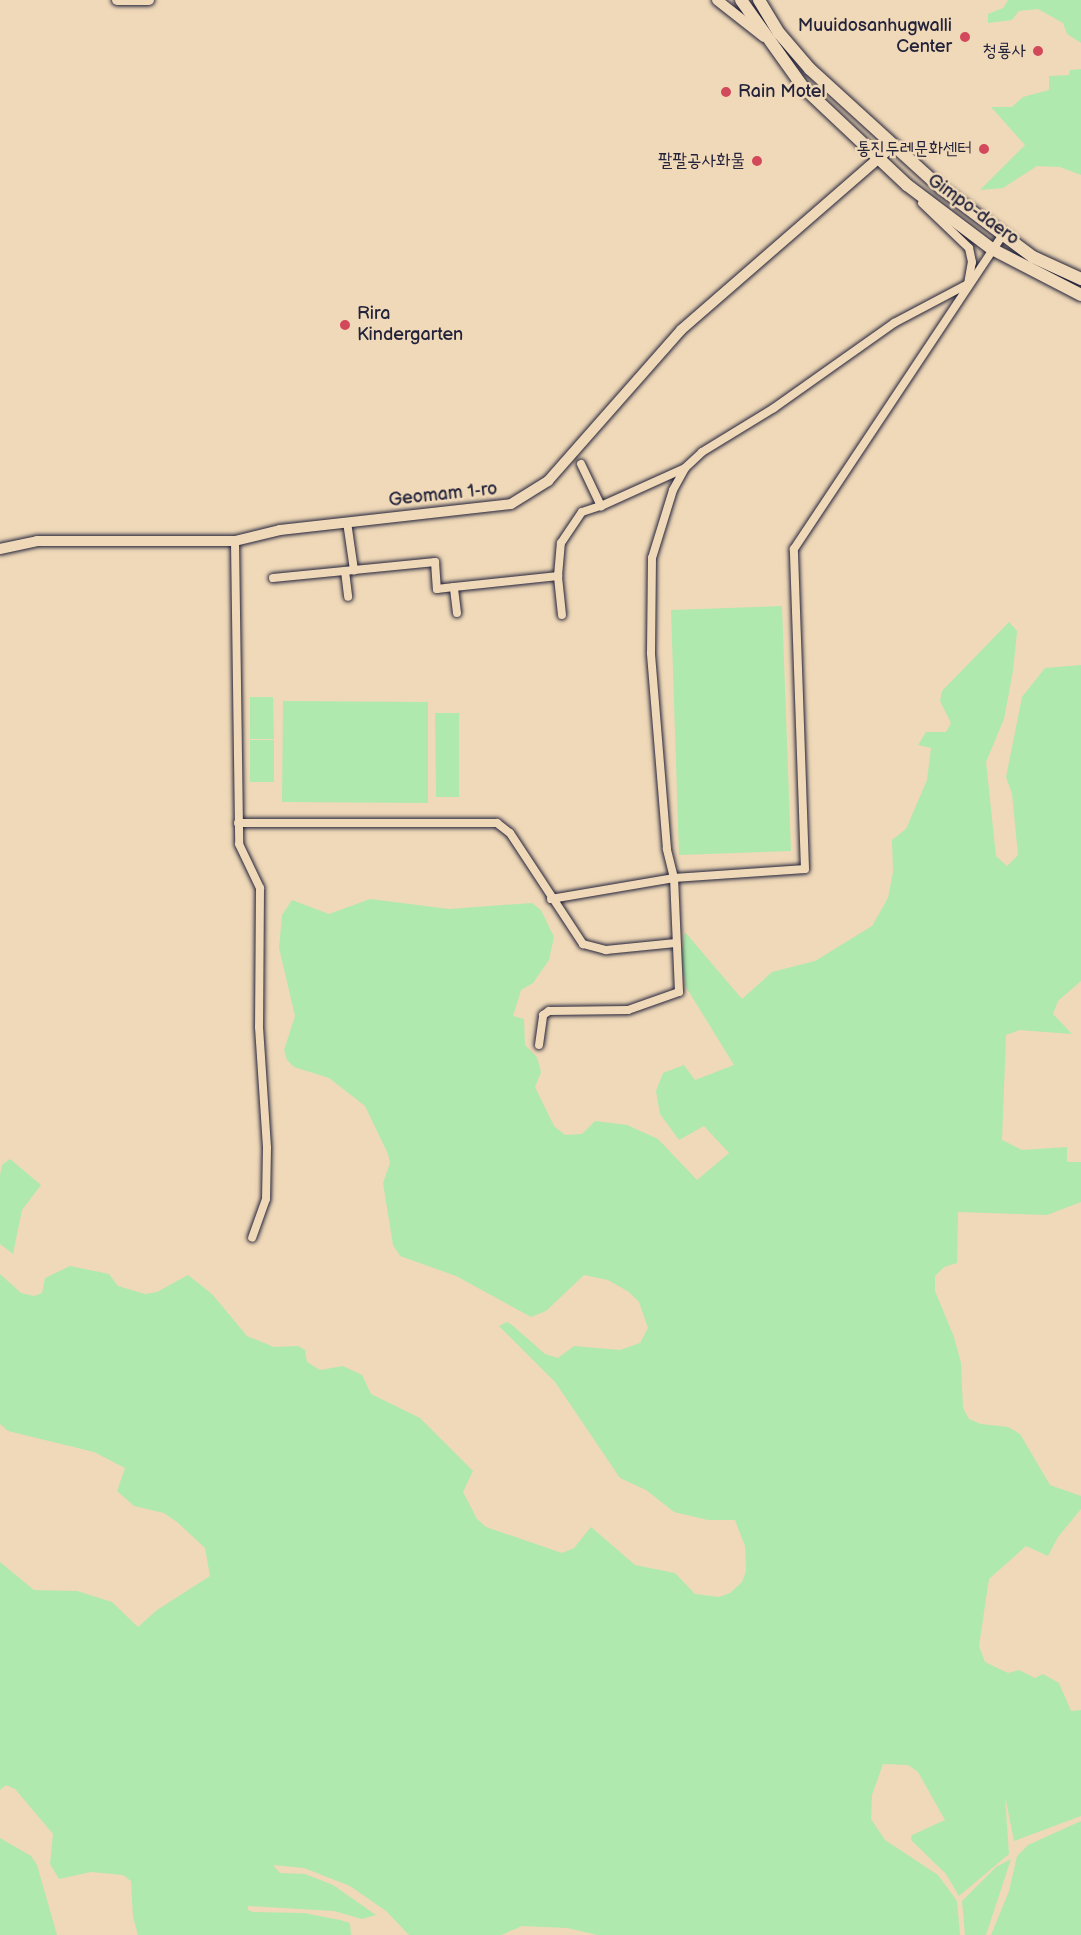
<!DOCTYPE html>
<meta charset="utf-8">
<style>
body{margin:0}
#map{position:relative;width:1081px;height:1935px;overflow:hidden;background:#f0d9b8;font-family:"Balsamiq Sans","Poor Story",sans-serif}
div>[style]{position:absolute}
.green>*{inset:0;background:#afe9ad}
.roads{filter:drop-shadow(0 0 2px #22223b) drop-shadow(0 0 2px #22223b)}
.street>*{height:8px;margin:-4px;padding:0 4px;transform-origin:4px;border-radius:4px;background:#f0d9b8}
.secondary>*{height:10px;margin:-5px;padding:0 5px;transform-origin:5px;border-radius:5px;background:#f0d9b8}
.primary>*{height:12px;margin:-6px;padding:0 6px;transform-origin:6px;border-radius:6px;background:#f0d9b8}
.dots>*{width:16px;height:16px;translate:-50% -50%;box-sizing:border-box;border:3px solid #f0d9b8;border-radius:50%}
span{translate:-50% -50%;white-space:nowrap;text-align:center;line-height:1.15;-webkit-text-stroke:5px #f0d9b8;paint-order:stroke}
.poi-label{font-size:18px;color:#22223b}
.right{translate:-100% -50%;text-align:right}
.left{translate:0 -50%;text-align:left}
.street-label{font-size:18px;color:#22223b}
</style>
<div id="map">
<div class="green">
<i style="clip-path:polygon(1008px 0,1081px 0,1081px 43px,1067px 34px,1063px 23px,1038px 9px,1019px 11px,1012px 20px,988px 23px,988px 14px,1003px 8px)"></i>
<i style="clip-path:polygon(1081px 69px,1081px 175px,1060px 167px,1037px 166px,1003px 188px,980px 190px,1025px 145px,991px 107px,1012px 107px,1023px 97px,1049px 90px,1049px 76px,1069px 75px,1070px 70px)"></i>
<i style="clip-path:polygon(782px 606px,791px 851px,679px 855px,671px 610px)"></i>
<i style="clip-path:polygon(1009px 622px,1017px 631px,1013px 671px,1004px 719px,986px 762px,996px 856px,1007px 866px,1018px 855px,1012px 794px,1006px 777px,1022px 697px,1045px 668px,1081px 665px,1081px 981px,1058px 1001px,1053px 1014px,1072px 1034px,1019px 1030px,1006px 1035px,1002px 1140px,1022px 1150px,1067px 1147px,1067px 1162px,1081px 1162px,1081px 1202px,1047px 1215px,958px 1212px,957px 1263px,944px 1267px,935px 1276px,935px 1291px,954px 1337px,961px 1363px,963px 1408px,969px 1419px,981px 1424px,1008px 1427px,1020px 1434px,1050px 1485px,1081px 1496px,1081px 1509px,1058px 1537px,1048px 1556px,1026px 1546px,989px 1579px,979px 1646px,985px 1662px,1008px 1673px,1019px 1670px,1035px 1678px,1043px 1674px,1059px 1683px,1071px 1711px,1081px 1710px,1081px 1816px,1014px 1841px,1005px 1796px,1009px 1854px,959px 1896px,946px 1874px,911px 1840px,912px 1835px,945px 1820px,918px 1772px,908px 1765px,883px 1764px,872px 1795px,871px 1819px,885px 1840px,938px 1875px,957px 1901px,960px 1935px,598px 1935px,567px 1928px,522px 1926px,501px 1935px,409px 1935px,386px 1911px,350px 1886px,304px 1868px,273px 1865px,280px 1873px,305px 1874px,333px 1885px,376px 1915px,362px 1919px,334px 1911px,248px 1906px,248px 1910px,253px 1912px,304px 1913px,340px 1920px,350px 1923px,351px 1935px,138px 1935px,133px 1917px,131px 1881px,123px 1875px,91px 1872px,59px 1879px,50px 1864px,53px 1834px,15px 1789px,6px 1785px,0 1790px,0 1562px,34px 1590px,77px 1591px,112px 1602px,138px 1627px,157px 1610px,210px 1576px,205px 1548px,177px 1522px,164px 1513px,134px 1506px,117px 1491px,125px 1468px,94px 1452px,8px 1431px,0 1424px,0 1274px,21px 1293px,34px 1296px,42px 1293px,45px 1278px,70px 1266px,109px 1274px,118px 1286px,145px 1294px,157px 1292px,188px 1275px,212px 1294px,247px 1336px,274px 1347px,298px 1346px,305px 1350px,307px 1362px,320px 1370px,343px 1366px,362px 1375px,371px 1394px,420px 1418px,473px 1471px,463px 1492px,477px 1519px,486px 1527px,562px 1553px,574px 1548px,591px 1527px,635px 1565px,675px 1573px,695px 1594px,719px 1597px,730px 1593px,742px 1582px,746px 1571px,745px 1546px,735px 1520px,708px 1520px,674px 1512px,646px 1490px,620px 1478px,555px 1382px,499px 1326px,507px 1322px,512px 1325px,545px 1354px,558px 1358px,574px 1346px,620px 1350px,640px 1343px,648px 1328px,639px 1302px,629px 1292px,608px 1280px,584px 1275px,546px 1311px,531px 1317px,456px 1276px,400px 1256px,393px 1245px,383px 1183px,390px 1163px,388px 1154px,365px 1106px,329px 1078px,294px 1067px,287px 1060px,284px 1050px,295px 1016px,279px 948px,282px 915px,292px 900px,329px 914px,370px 899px,449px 909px,532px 903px,541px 910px,554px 937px,549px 960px,533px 983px,521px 990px,513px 1016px,524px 1019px,525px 1045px,537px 1057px,541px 1072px,535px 1087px,554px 1126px,565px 1135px,582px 1134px,595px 1121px,627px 1125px,658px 1139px,697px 1180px,729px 1153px,704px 1126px,679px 1140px,660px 1114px,656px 1091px,663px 1073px,684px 1065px,695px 1080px,734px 1065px,686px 987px,681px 957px,685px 932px,742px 999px,772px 972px,815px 961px,872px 926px,888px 898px,893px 872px,892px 840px,906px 829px,927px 780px,931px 748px,918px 745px,926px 732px,946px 732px,951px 723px,940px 701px,942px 691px)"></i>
<i style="clip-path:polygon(250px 697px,273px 697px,274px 739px,250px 739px)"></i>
<i style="clip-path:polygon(283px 701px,428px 702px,428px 803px,282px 802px)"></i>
<i style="clip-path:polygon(435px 713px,459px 713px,459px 797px,436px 797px)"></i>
<i style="clip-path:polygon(250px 740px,274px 740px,274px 782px,250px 782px)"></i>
<i style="clip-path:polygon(10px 1159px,41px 1185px,22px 1210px,13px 1254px,0 1244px,0 1175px,2px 1165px)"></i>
<i style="clip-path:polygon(1081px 1821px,1081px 1935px,991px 1935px,1009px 1891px,1017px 1856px,1028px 1845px)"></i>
<i style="clip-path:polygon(0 1838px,31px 1856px,37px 1865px,57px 1935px,0 1935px)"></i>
<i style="clip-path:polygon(1011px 1859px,986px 1935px,965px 1935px,962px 1901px,996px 1867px)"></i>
</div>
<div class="roads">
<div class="street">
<i style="left:581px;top:464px;width:47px;rotate:64.5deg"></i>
<i style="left:601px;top:506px;width:92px;rotate:-24.3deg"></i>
<i style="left:347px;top:522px;width:49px;rotate:81.7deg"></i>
<i style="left:235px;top:541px;width:303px;rotate:89.2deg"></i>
<i style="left:239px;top:844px;width:49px;rotate:64.5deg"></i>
<i style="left:260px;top:888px;width:139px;rotate:90.4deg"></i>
<i style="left:259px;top:1027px;width:121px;rotate:86.2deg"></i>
<i style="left:267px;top:1148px;width:51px;rotate:91.1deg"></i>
<i style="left:266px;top:1199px;width:41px;rotate:109.7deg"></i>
<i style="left:345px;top:571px;width:26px;rotate:83deg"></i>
<i style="left:273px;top:578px;width:163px;rotate:-5.6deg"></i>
<i style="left:435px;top:562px;width:27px;rotate:86deg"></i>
<i style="left:437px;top:589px;width:17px;rotate:-7deg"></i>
<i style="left:457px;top:613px;width:26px;rotate:-97deg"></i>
<i style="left:454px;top:587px;width:105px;rotate:-6deg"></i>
<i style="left:562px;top:615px;width:39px;rotate:-96deg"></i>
<i style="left:558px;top:576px;width:33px;rotate:-85deg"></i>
<i style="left:561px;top:543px;width:37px;rotate:-56deg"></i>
<i style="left:582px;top:512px;width:20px;rotate:-18deg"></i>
<i style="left:238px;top:823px;width:259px"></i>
<i style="left:497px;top:823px;width:16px;rotate:38deg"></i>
<i style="left:510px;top:833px;width:133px;rotate:56.7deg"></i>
<i style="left:583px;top:944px;width:24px;rotate:15deg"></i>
<i style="left:606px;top:950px;width:70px;rotate:-5.7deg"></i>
<i style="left:551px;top:899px;width:125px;rotate:-9.7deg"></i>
<i style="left:674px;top:878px;width:131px;rotate:-3.9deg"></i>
<i style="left:805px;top:869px;width:320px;rotate:-92deg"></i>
<i style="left:794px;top:549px;width:376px;rotate:-56.4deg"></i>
<i style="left:539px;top:1045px;width:30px;rotate:-82deg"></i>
<i style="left:543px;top:1015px;width:7px;rotate:-34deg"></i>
<i style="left:549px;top:1011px;width:79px;rotate:-0.7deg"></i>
<i style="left:628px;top:1010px;width:54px;rotate:-19.4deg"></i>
<i style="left:679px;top:992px;width:114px;rotate:-92.5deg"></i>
<i style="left:674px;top:878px;width:30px;rotate:-104deg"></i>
<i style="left:667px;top:849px;width:197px;rotate:-94.7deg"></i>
<i style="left:651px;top:653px;width:95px;rotate:-89.4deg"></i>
<i style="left:652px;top:558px;width:71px;rotate:-72.8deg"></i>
<i style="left:673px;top:490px;width:25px;rotate:-61deg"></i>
<i style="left:685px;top:468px;width:23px;rotate:-43deg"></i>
<i style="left:702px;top:452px;width:84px;rotate:-31.4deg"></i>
<i style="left:774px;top:408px;width:147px;rotate:-35.3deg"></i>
<i style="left:894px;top:323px;width:84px;rotate:-27.8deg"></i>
<i style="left:968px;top:284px;width:22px;rotate:-80deg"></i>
<i style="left:972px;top:262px;width:14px;rotate:-102deg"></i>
<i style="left:969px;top:248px;width:65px;rotate:-136.2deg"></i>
</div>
<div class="secondary">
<i style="left:117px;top:0;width:32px"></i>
<i style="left:717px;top:0;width:60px;rotate:38.2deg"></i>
<i style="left:0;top:549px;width:38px;rotate:-12deg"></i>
<i style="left:37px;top:541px;width:198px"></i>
<i style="left:235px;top:541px;width:46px;rotate:-13.7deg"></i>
<i style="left:280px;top:530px;width:232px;rotate:-6.4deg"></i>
<i style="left:511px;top:504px;width:44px;rotate:-31.9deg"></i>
<i style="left:548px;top:481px;width:201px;rotate:-48.6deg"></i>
<i style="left:681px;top:330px;width:281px;rotate:-41deg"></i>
</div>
<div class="primary">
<i style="left:741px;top:0;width:107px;rotate:54.5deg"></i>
<i style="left:803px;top:87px;width:143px;rotate:43.3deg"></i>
<i style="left:907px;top:185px;width:106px;rotate:37deg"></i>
<i style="left:992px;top:249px;width:100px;rotate:27.3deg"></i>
<i style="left:759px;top:0;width:39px;rotate:59deg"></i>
<i style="left:779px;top:33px;width:48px;rotate:49.3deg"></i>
<i style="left:810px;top:69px;width:178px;rotate:42.3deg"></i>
<i style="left:942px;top:189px;width:114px;rotate:36.8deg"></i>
<i style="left:1033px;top:257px;width:53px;rotate:24.6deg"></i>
</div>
</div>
<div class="dots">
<i style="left:965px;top:37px;background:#d1495b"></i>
<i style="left:1038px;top:51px;background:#d1495b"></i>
<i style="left:726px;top:92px;background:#d1495b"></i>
<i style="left:984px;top:149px;background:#d1495b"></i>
<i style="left:757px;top:161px;background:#d1495b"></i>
<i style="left:345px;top:325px;background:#d1495b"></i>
</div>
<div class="poi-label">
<span class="right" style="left:952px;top:37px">Muuidosanhugwalli<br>Center</span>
<span class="right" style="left:1026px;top:51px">청룡사</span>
<span class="left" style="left:738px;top:92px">Rain Motel</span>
<span class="right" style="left:972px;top:149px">통진두레문화센터</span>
<span class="right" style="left:745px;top:161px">팔팔공사화물</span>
<span class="left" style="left:357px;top:325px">Rira<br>Kindergarten</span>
</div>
<div class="street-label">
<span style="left:973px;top:210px;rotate:36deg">Gimpo-daero</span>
<span style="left:443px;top:495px;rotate:-6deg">Geomam 1-ro</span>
</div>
</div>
